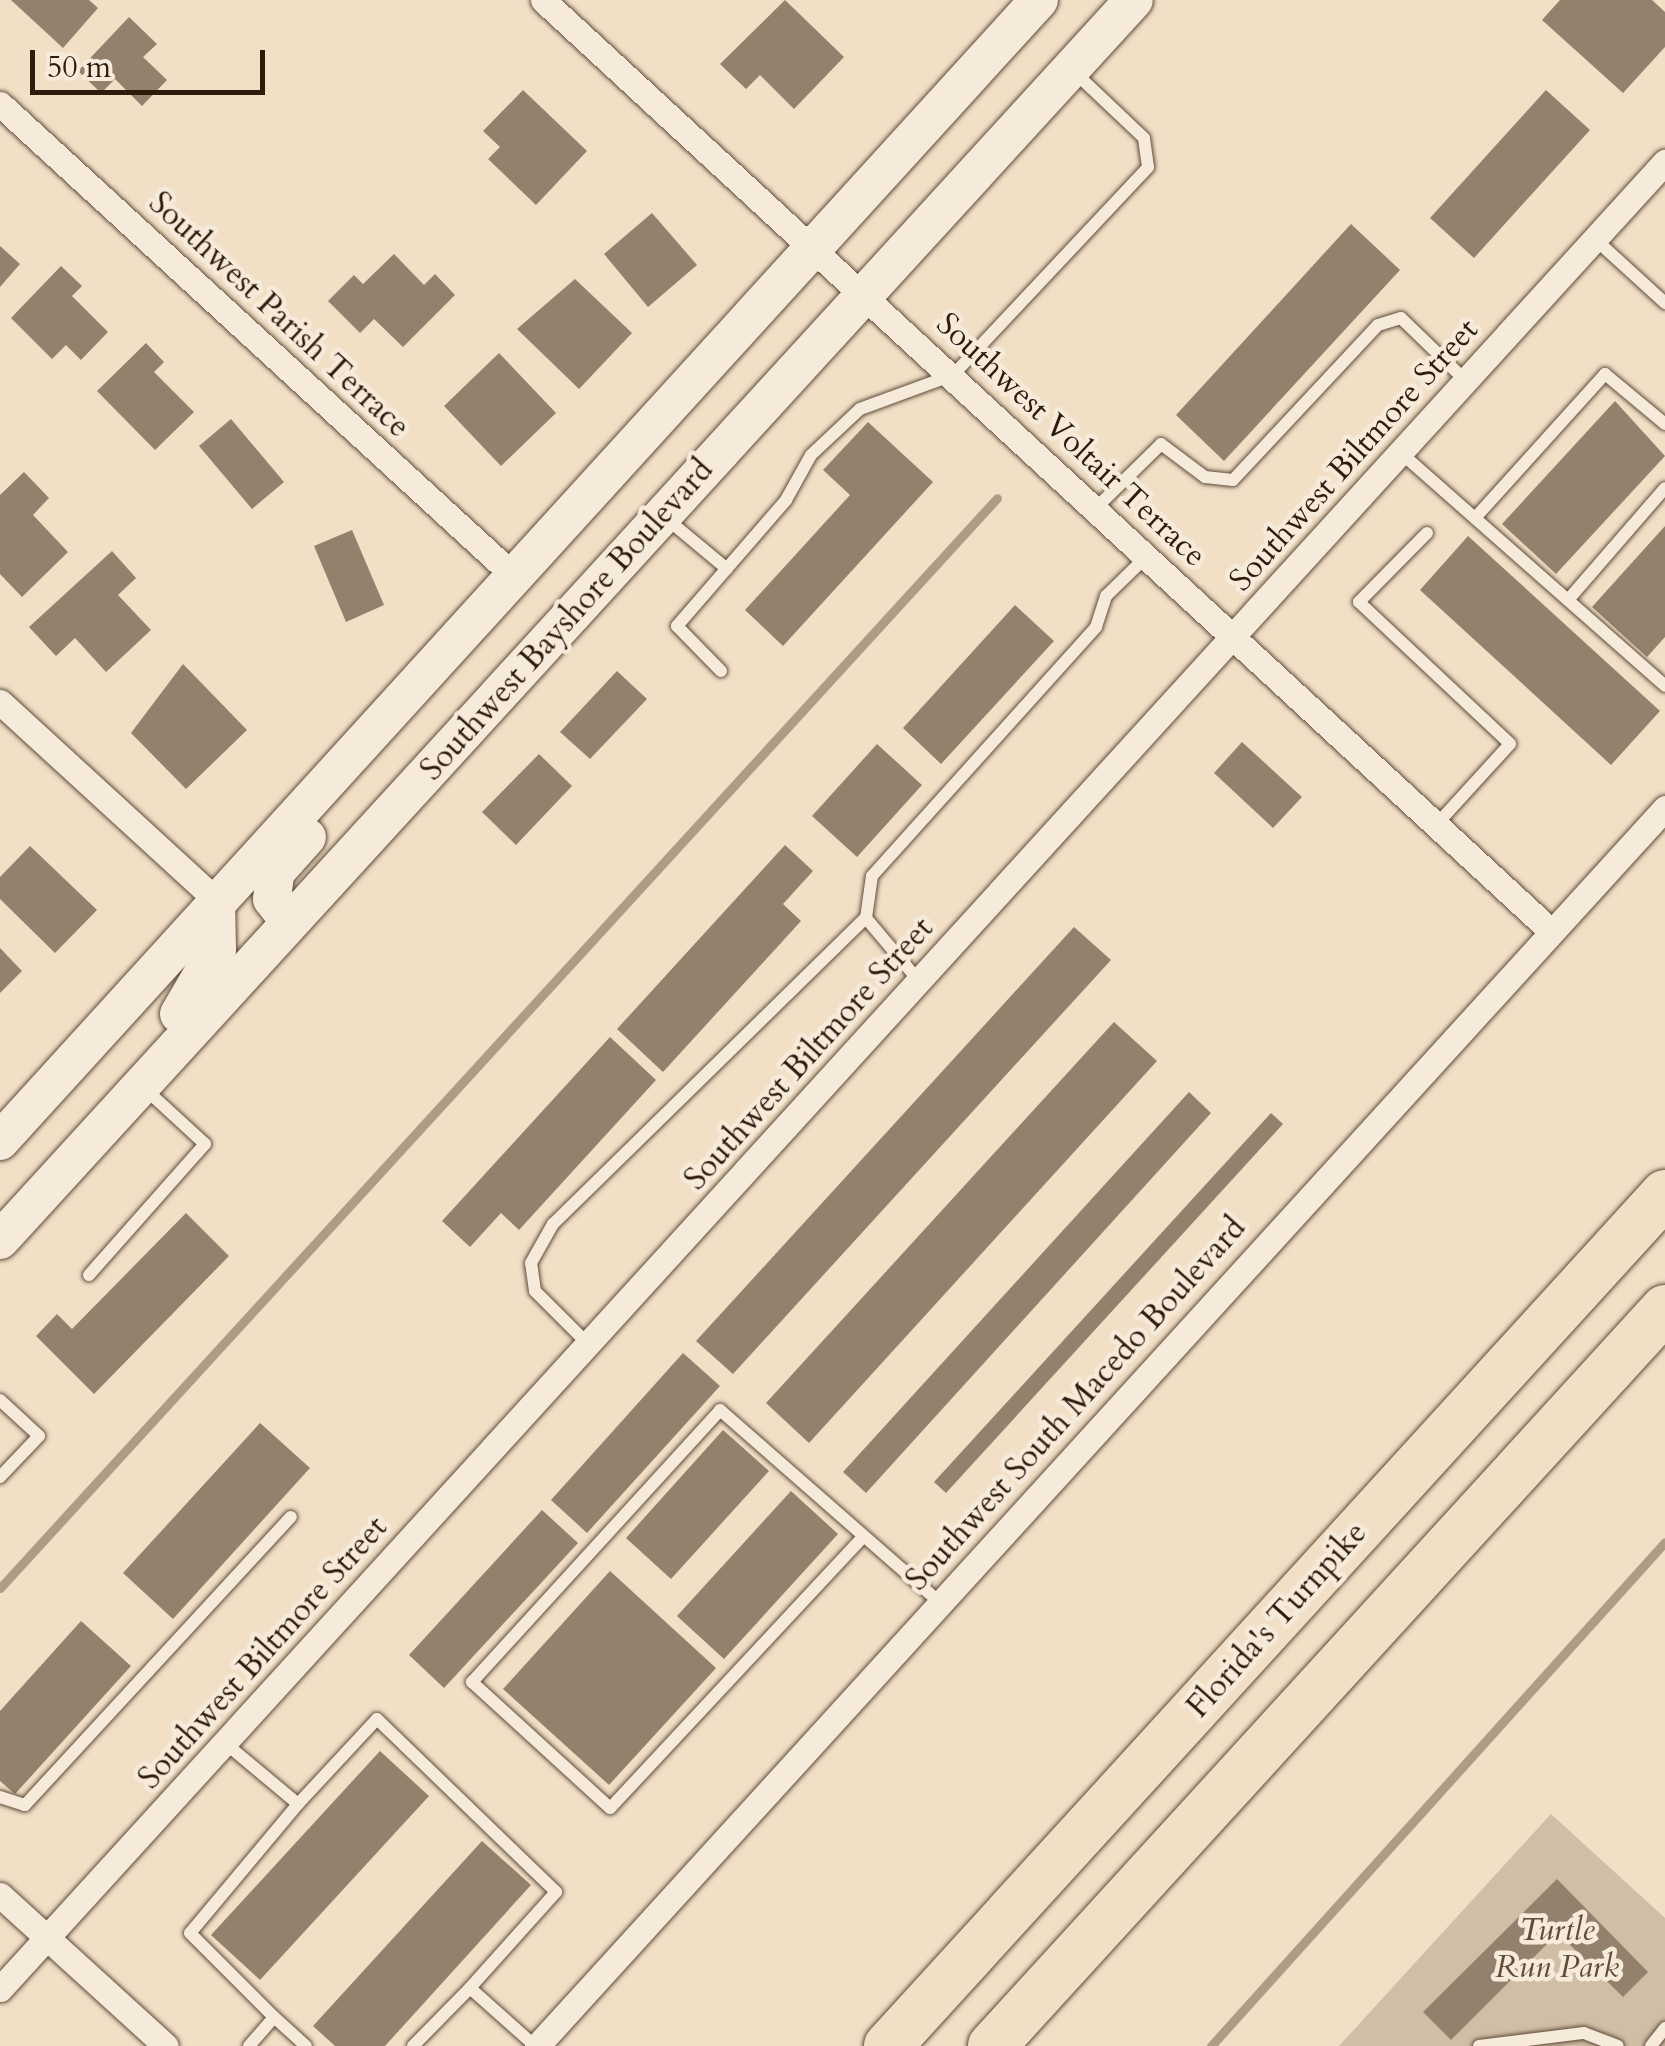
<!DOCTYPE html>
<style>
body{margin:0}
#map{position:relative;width:1665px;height:2046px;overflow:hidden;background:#f1dfc6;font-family:Cardo,serif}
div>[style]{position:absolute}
.green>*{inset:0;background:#d0bea6}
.stream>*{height:9px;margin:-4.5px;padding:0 4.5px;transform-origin:4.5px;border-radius:4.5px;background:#af9c87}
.building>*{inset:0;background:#93816d}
.roads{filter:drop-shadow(0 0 2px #5f4c3a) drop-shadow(0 0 2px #5f4c3a)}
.service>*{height:12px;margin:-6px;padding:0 6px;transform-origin:6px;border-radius:6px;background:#f6eada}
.minor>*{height:25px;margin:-12.5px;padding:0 12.5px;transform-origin:12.5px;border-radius:12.5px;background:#f6eada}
.secondary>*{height:38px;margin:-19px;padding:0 19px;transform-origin:19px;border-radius:19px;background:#f6eada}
.motorway>*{height:48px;margin:-24px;padding:0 24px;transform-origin:24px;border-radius:24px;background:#f1dfc6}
span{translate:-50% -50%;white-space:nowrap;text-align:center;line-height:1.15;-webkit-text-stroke:9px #f6eada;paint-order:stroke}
.street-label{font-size:32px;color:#2e1b0c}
.park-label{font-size:32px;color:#5f4c3a;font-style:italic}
.scale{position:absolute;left:30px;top:50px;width:235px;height:45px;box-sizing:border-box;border:5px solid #2e1b0c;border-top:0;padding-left:12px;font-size:30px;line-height:35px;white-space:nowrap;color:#2e1b0c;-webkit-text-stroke:8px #f6eada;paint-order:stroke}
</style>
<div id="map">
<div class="green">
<i style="clip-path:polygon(1551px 1814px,1665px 1918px,1665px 2046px,1339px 2046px)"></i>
</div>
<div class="stream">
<i style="left:0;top:1588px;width:1477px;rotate:-47.55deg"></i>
<i style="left:1211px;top:2046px;width:678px;rotate:-47.99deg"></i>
</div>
<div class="building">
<i style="clip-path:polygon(11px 0,89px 0,98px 8px,63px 48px)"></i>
<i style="clip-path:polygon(785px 0,844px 57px,794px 109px,760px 75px,746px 89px,720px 64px)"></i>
<i style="clip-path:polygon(1560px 0,1652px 0,1665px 12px,1665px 47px,1623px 93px,1542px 20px)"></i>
<i style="clip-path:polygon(129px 17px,157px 44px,143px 57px,167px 80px,142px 106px,115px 79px,101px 93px,78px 71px)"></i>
<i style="clip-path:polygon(523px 90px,587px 151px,536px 205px,488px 159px,500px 147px,483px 131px)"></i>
<i style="clip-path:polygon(1546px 90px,1590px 130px,1474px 258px,1430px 218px)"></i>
<i style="clip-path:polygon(652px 213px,697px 265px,648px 307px,604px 254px)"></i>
<i style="clip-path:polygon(1351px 224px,1400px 270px,1224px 461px,1176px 415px)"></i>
<i style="clip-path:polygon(0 246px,20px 264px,0 287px)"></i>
<i style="clip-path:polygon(394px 254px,424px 285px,435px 274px,455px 295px,403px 347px,374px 319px,360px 333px,328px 301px,354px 275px,363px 284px)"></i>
<i style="clip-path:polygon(61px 266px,82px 286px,72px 296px,108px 332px,81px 360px,66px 345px,52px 359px,11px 318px)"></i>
<i style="clip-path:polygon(575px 279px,632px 333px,579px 389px,517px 329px)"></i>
<i style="clip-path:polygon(146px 343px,164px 362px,154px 372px,194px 412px,155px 450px,97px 391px)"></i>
<i style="clip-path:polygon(499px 353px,556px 413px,501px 466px,444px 406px)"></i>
<i style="clip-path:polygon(1615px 401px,1665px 456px,1556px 574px,1502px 524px)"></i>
<i style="clip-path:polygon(231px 419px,284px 482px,252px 509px,199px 446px)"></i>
<i style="clip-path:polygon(868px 422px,933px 482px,783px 646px,745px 610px,850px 495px,823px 470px)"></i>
<i style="clip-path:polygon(24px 472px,49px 498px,33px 515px,68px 552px,22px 597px,0 574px,0 495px)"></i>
<i style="clip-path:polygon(1665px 526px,1665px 637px,1647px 657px,1592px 607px)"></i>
<i style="clip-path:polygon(352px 530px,384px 605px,346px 622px,314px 546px)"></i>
<i style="clip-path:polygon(1468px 536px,1660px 711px,1611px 765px,1420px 590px)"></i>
<i style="clip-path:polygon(112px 551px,136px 578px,118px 595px,151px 630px,106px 672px,75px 638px,56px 656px,29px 627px)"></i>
<i style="clip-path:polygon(1015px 605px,1054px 641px,941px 764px,903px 728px)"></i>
<i style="clip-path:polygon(183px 664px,247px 730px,186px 789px,131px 733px)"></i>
<i style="clip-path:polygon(617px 671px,647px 699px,590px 759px,560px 732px)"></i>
<i style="clip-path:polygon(1242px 742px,1302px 797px,1273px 828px,1214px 773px)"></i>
<i style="clip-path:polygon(877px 744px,922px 785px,857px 857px,812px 816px)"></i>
<i style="clip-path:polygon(539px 754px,572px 786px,516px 845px,482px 812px)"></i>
<i style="clip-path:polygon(785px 845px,813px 871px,783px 904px,801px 921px,663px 1072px,617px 1029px)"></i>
<i style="clip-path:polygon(30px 846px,97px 910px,55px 953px,0 899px,0 877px)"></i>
<i style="clip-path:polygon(1074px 927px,1111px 960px,733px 1374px,696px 1341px)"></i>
<i style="clip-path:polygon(0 948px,22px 971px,0 993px)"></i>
<i style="clip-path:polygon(1114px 1022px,1157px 1061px,809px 1443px,766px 1403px)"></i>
<i style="clip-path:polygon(610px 1037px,656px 1080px,519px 1230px,501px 1213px,470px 1247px,442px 1221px)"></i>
<i style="clip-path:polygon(1189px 1092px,1211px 1113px,866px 1493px,843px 1472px)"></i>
<i style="clip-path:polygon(1271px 1113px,1283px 1124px,946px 1493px,934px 1482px)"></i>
<i style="clip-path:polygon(186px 1213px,229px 1256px,94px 1394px,36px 1336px,57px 1314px,72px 1329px)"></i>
<i style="clip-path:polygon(683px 1353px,720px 1386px,587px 1533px,551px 1500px)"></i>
<i style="clip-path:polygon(260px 1423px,310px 1468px,173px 1619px,123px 1573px)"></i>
<i style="clip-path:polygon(723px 1430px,769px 1471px,671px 1579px,626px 1538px)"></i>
<i style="clip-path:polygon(791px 1491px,838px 1534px,724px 1659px,677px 1616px)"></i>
<i style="clip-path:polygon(542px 1510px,578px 1543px,444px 1688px,409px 1655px)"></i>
<i style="clip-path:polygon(610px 1571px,716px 1668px,609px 1785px,503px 1689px)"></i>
<i style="clip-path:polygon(81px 1621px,131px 1666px,15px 1794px,0 1781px,0 1711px)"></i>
<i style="clip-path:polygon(380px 1751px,429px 1796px,260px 1980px,211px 1935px)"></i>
<i style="clip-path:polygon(482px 1841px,531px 1885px,385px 2046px,335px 2046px,313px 2026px)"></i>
<i style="clip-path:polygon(1557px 1879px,1648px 1972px,1623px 1997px,1558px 1933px,1451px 2040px,1423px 2012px)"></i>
</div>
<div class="roads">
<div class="service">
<i style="left:1595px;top:239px;width:95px;rotate:42.4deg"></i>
<i style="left:1401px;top:453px;width:352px;rotate:41.4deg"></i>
<i style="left:1097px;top:507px;width:90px;rotate:-44.5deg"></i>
<i style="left:1161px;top:444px;width:55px;rotate:36.9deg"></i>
<i style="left:1205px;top:477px;width:28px;rotate:6deg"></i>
<i style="left:1233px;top:480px;width:212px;rotate:-46.9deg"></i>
<i style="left:1378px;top:325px;width:24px;rotate:-17deg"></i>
<i style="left:1401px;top:318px;width:91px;rotate:44.1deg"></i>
<i style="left:1475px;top:518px;width:194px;rotate:-47.9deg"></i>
<i style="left:1605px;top:374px;width:78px;rotate:39.8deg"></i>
<i style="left:667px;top:519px;width:78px;rotate:39.8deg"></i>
<i style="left:1427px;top:533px;width:97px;rotate:134.6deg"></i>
<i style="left:1359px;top:602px;width:207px;rotate:43.2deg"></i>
<i style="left:1510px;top:744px;width:108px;rotate:132.4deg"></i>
<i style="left:1568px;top:600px;width:148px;rotate:-49.1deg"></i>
<i style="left:721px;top:671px;width:63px;rotate:-134.4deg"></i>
<i style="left:677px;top:626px;width:167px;rotate:-49.1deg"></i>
<i style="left:786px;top:500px;width:51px;rotate:-60.9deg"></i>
<i style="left:811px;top:455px;width:67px;rotate:-43.2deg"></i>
<i style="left:860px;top:409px;width:99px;rotate:-20.1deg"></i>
<i style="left:953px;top:375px;width:285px;rotate:-46.8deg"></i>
<i style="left:1148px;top:167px;width:29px;rotate:-98deg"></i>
<i style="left:1144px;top:138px;width:99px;rotate:-136.6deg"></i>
<i style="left:919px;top:981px;width:82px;rotate:-130.1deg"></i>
<i style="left:866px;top:918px;width:42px;rotate:-81.9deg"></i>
<i style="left:872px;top:876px;width:335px;rotate:-48deg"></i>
<i style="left:1096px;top:627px;width:33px;rotate:-72deg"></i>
<i style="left:1106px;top:596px;width:59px;rotate:-44.3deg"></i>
<i style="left:89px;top:1275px;width:175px;rotate:-48.5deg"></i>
<i style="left:205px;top:1144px;width:84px;rotate:-137.4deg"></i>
<i style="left:588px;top:1344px;width:75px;rotate:-135deg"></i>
<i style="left:535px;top:1291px;width:28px;rotate:-98deg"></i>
<i style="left:531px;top:1263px;width:45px;rotate:-60.6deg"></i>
<i style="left:553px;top:1224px;width:438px;rotate:-44.4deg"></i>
<i style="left:0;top:1400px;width:53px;rotate:42.7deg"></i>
<i style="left:39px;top:1436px;width:57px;rotate:133.6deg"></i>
<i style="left:862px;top:1538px;width:369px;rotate:133deg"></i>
<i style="left:610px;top:1808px;width:187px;rotate:-137.6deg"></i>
<i style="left:472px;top:1682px;width:368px;rotate:-47.6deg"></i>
<i style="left:720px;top:1410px;width:291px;rotate:41.2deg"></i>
<i style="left:225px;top:1743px;width:95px;rotate:39.9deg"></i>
<i style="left:298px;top:1804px;width:168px;rotate:129.9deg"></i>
<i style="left:190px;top:1933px;width:119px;rotate:45deg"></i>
<i style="left:0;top:1797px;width:26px;rotate:18deg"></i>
<i style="left:25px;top:1805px;width:392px;rotate:-47.3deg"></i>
<i style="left:298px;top:1804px;width:116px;rotate:-47.1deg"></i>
<i style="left:377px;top:1719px;width:249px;rotate:44deg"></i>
<i style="left:556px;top:1892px;width:129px;rotate:131.9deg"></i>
<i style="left:249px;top:2046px;width:38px;rotate:-49deg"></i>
<i style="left:274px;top:2017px;width:43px;rotate:42.2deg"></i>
<i style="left:413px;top:2046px;width:81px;rotate:-45.5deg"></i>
<i style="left:470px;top:1988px;width:87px;rotate:41.7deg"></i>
<i style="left:1479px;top:2046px;width:106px;rotate:-7.1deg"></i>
<i style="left:1584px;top:2033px;width:36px;rotate:21deg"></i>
<i style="left:1651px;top:2046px;width:23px;rotate:-52deg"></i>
</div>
<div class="minor">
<i style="left:543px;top:0;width:1372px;rotate:42.73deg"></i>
<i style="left:0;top:104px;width:696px;rotate:42.56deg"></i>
<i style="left:0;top:702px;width:293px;rotate:42.5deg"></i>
<i style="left:0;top:1895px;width:224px;rotate:42.3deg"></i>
<i style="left:0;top:1989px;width:2472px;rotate:-47.66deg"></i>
<i style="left:537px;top:2046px;width:1675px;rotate:-47.66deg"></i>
</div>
<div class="secondary">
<i style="left:290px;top:922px;width:29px;rotate:-128deg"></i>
<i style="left:272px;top:899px;width:26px;rotate:-83deg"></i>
<i style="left:275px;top:873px;width:48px;rotate:-48.4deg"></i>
<i style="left:179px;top:1014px;width:75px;rotate:-59.7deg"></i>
<i style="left:217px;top:949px;width:49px;rotate:-91.2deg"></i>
<i style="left:0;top:1141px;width:1543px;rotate:-47.68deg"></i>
<i style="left:0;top:1240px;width:1680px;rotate:-47.56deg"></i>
</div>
<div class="motorway">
<i style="left:888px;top:2046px;width:1153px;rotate:-47.64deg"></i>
<i style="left:992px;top:2046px;width:998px;rotate:-47.6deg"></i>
</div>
</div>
<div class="street-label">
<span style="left:279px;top:315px;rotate:43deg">Southwest Parish Terrace</span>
<span style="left:1071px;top:440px;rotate:43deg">Southwest Voltair Terrace</span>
<span style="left:1354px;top:455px;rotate:-48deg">Southwest Biltmore Street</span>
<span style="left:567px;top:620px;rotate:-48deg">Southwest Bayshore Boulevard</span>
<span style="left:809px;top:1054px;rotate:-48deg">Southwest Biltmore Street</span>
<span style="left:1076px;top:1404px;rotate:-48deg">Southwest South Macedo Boulevard</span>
<span style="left:1277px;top:1620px;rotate:-48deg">Florida's Turnpike</span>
<span style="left:263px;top:1653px;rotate:-48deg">Southwest Biltmore Street</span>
</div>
<div class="park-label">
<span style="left:1557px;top:1949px">Turtle<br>Run Park</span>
</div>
<div class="scale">50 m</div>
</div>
